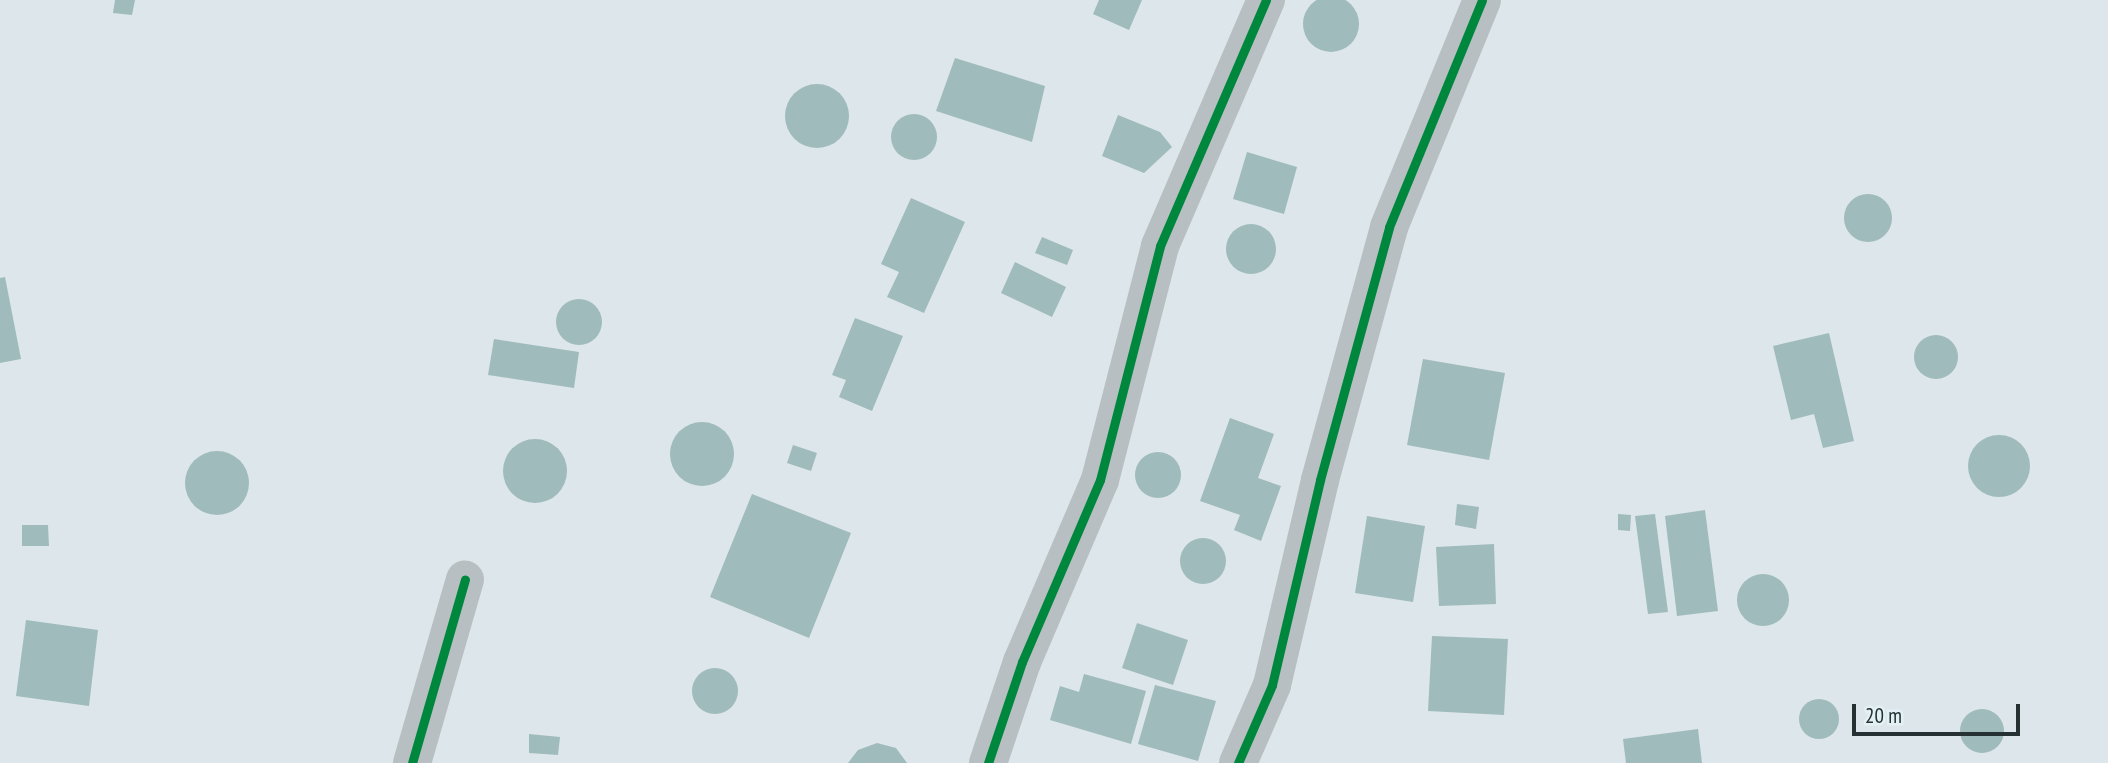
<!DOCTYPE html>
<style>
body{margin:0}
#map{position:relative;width:2108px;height:763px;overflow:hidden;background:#dde6ea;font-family:"PT Sans Narrow",sans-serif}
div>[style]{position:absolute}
.building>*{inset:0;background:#9fbbbc}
.round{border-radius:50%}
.minor>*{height:38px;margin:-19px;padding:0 19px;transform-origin:19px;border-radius:19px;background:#b7bfc2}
.cycleway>*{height:9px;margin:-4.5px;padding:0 4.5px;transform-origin:4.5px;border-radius:4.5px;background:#00873e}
span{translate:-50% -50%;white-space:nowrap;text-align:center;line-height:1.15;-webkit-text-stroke:6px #e3f1f7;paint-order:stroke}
.scale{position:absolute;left:1852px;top:704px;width:168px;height:32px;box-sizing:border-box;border:4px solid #253132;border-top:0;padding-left:9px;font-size:21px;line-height:24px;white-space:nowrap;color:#253132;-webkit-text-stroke:5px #e3f1f7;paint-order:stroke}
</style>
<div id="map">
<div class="building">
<i class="round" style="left:1303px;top:-4px;width:56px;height:56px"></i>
<i style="clip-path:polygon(115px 0,135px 0,132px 15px,113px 13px)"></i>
<i style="clip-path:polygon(1099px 0,1142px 0,1129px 30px,1093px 14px)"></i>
<i style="clip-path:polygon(955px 58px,1045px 86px,1032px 142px,936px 111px)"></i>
<i class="round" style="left:785px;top:84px;width:64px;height:64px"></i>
<i class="round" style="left:891px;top:114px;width:46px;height:46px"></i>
<i style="clip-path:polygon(1118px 115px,1160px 132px,1172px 147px,1144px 173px,1102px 156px)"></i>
<i style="clip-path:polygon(1247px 152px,1297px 167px,1284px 214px,1233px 199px)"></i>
<i class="round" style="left:1844px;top:194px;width:48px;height:48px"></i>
<i style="clip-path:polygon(911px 198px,965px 222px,924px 313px,887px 297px,899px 272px,881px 264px)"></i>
<i class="round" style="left:1226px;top:224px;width:50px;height:50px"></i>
<i style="clip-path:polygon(1042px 237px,1073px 250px,1067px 265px,1035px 253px)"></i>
<i style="clip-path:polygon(1015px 262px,1066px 287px,1052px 317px,1001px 293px)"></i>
<i style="clip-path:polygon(5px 277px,21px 359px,0 363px,0 278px)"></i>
<i class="round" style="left:556px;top:299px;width:46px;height:46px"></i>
<i style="clip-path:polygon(855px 318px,903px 336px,872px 411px,839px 397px,846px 380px,832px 375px)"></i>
<i style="clip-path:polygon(1829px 333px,1854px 441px,1823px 448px,1814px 414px,1791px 420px,1773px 346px)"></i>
<i class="round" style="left:1914px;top:335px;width:44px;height:44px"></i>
<i style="clip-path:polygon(494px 339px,579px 352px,574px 388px,488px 375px)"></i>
<i style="clip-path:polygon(1423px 359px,1505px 373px,1489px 460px,1407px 445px)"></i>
<i style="clip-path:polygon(1230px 418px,1274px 434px,1258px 478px,1281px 486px,1261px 541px,1234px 530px,1240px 515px,1200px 501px)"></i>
<i class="round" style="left:670px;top:422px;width:64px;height:64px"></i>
<i class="round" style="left:1968px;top:435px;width:62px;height:62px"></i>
<i class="round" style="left:503px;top:439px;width:64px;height:64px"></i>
<i style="clip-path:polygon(793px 445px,817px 453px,811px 471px,787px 463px)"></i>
<i class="round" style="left:185px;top:451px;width:64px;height:64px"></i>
<i class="round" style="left:1135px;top:452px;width:46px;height:46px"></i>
<i style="clip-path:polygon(752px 494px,851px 533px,809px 638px,710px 597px)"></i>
<i style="clip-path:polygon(1457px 504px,1479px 507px,1476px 529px,1455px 525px)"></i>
<i style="clip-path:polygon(1705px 510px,1718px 611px,1677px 616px,1665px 516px)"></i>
<i style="clip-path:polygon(1618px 514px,1631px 515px,1630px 531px,1618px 530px)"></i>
<i style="clip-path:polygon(1655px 514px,1668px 612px,1648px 614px,1635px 516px)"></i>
<i style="clip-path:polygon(1367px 516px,1425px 526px,1413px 602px,1355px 593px)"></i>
<i style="clip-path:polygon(22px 525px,48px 525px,49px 546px,22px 546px)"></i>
<i class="round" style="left:1180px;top:538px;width:46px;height:46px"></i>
<i style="clip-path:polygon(1494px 544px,1496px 604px,1439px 606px,1436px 547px)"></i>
<i class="round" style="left:1737px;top:574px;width:52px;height:52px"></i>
<i style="clip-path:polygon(26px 620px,98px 630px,89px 706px,16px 696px)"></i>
<i style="clip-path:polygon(1137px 623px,1188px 640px,1173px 685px,1122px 668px)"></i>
<i style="clip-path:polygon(1432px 636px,1508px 639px,1504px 715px,1428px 711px)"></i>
<i class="round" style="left:692px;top:668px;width:46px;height:46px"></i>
<i style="clip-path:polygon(1084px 674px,1146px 691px,1131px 744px,1050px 720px,1060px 686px,1079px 692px)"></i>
<i style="clip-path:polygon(1155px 685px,1216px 701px,1198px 761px,1138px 744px)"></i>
<i class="round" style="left:1799px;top:699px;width:40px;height:40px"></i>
<i class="round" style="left:1960px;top:709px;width:44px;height:44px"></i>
<i style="clip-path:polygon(1698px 729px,1702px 763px,1626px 763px,1623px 739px)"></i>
<i style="clip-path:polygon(529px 734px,560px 737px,558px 755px,529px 753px)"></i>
<i style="clip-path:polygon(877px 743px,896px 748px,907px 763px,848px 763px,858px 750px)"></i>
</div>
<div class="minor">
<i style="left:412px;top:763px;width:191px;rotate:-73.9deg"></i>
<i style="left:988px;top:763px;width:107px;rotate:-71.4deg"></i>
<i style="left:1022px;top:662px;width:198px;rotate:-66.8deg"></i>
<i style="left:1100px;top:480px;width:242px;rotate:-75.6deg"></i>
<i style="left:1160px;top:246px;width:268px;rotate:-66.7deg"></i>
<i style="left:1238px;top:763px;width:85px;rotate:-66.4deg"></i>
<i style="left:1272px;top:685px;width:211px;rotate:-76.8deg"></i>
<i style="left:1320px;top:480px;width:262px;rotate:-74.7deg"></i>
<i style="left:1389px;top:227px;width:245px;rotate:-67.7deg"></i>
</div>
<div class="cycleway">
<i style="left:412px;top:763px;width:191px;rotate:-73.9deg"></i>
<i style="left:988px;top:763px;width:107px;rotate:-71.4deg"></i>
<i style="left:1022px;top:662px;width:198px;rotate:-66.8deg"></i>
<i style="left:1100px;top:480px;width:242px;rotate:-75.6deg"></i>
<i style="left:1160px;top:246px;width:268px;rotate:-66.7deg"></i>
<i style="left:1238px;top:763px;width:85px;rotate:-66.4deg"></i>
<i style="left:1272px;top:685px;width:211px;rotate:-76.8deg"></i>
<i style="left:1320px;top:480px;width:262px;rotate:-74.7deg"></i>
<i style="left:1389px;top:227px;width:245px;rotate:-67.7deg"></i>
</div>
<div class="scale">20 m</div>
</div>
